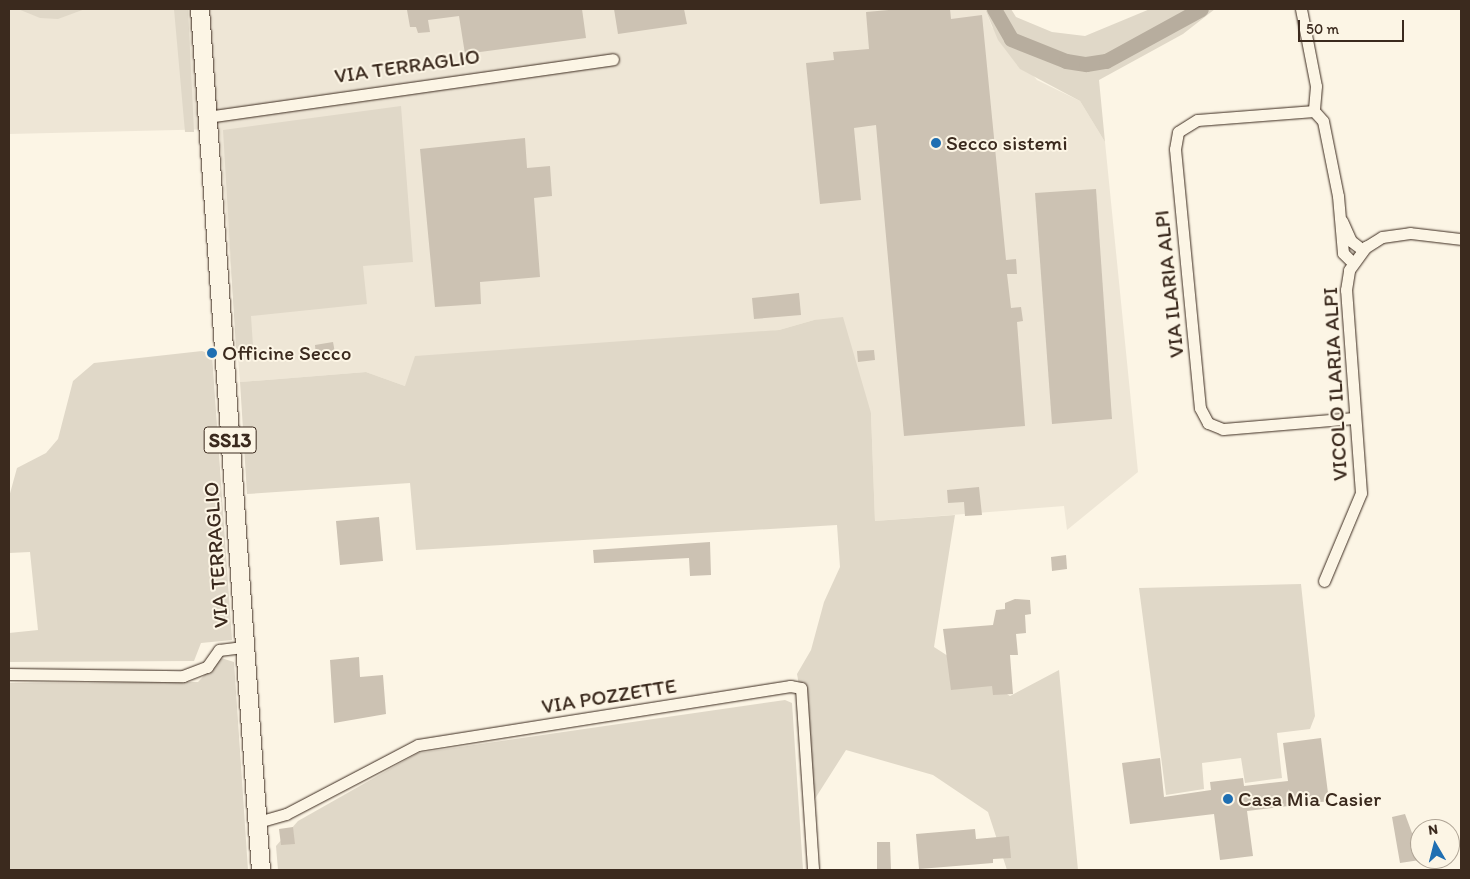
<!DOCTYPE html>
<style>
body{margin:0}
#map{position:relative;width:1470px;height:879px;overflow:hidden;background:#fcf5e5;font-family:Itim,sans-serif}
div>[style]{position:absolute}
.built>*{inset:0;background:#eee6d6}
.green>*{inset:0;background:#e0d8c8}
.canal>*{height:15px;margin:-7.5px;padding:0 7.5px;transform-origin:7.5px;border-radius:7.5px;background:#b7ad9e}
.building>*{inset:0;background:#ccc2b3}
.roads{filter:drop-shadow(0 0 1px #3b2a1e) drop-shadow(0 0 1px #3b2a1e)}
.street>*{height:11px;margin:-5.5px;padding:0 5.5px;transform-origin:5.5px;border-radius:5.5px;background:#fcf5e5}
.primary>*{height:18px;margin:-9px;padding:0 9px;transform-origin:9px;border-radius:9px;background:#fcf5e5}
.dots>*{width:14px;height:14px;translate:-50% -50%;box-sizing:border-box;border:2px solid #fcf5e5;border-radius:50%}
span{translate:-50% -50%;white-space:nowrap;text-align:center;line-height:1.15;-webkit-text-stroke:4px #fcf5e5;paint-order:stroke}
.shield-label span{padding:1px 4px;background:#fcf5e5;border:1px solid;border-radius:4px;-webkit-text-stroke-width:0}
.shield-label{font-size:20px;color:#3b2a1e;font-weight:700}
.street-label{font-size:21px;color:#3b2a1e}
.poi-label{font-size:21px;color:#3b2a1e}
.left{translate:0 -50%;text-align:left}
.frame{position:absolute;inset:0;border:10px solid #3b2a1e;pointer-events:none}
.north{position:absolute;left:1410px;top:819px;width:50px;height:50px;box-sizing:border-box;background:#fcf5e5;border:1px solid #afa495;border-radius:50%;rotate:352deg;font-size:14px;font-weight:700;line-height:20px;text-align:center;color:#3b2a1e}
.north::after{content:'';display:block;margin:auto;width:18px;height:22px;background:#1f6fb2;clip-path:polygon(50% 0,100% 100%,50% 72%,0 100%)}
.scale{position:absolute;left:1298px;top:20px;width:106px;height:22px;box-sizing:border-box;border:2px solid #3b2a1e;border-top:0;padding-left:6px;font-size:15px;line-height:18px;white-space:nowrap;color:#3b2a1e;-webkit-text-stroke:4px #fcf5e5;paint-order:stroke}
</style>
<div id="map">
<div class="built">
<i style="clip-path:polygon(9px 9px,985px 9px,992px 27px,1037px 80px,1080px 101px,1105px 142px,1138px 472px,1067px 530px,1064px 506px,875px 521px,871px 413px,814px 320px,779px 330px,405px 386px,366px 372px,240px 382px,219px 129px,9px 134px)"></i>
</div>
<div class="green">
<i style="clip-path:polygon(18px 9px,85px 9px,58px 19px,40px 18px)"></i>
<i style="clip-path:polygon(174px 9px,188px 9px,194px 132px,185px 132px)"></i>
<i style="clip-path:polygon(985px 9px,1011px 9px,1016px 17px,1052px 32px,1085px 36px,1150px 9px,1215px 9px,1183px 34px,1099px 80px,1105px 142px,1080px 101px,1020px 69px,998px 40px)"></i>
<i style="clip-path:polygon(401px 106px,413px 262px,363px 266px,367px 304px,251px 316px,253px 346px,236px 349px,223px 130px)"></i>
<i style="clip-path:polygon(843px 317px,871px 413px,875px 521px,955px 515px,934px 647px,1010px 696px,1059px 670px,1078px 870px,1007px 870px,988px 812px,933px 775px,846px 750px,811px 805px,805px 719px,797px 674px,811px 650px,824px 602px,840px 567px,837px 525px,416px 550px,410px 483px,247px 494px,240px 382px,366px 372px,405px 386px,415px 356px,779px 330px,814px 320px)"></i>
<i style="clip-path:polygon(202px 351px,212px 355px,232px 640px,201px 643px,194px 661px,9px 662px,9px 633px,38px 630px,30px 552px,9px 553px,9px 497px,17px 468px,46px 453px,58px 439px,73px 381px,94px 363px)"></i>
<i style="clip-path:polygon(1301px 584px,1315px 716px,1310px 729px,1277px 733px,1282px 778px,1245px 783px,1241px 758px,1202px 763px,1204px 789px,1166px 795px,1139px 588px)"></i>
<i style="clip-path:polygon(221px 658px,234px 662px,248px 870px,9px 870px,9px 683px,198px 682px)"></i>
<i style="clip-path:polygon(785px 700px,792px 703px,803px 870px,278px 870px,276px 846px,298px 821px,418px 753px)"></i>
</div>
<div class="canal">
<i style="left:994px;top:9px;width:34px;rotate:60deg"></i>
<i style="left:1011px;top:39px;width:59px;rotate:21.8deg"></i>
<i style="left:1066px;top:61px;width:20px;rotate:9deg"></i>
<i style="left:1086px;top:64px;width:20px;rotate:-9deg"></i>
<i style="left:1106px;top:61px;width:108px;rotate:-28.7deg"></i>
</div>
<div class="building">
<i style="clip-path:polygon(582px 9px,586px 38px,465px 54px,459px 16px,428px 20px,430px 32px,418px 33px,416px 27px,410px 27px,407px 10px)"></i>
<i style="clip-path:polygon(614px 9px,684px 9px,687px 24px,618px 34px)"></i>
<i style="clip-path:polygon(900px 9px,950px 9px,951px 19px,982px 15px,1006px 260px,1016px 259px,1017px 274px,1007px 274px,1011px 308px,1021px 307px,1023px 321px,1017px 322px,1025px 426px,904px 436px,876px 125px,854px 128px,861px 200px,820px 204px,806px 63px,834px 60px,833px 52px,869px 49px,866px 12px)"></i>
<i style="clip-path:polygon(525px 138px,527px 168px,550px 166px,552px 196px,534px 198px,540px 277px,480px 282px,481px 304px,435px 307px,420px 149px)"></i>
<i style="clip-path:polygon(1096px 189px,1112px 419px,1052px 424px,1035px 193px)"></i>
<i style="clip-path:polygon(799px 293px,801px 315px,754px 319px,752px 298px)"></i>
<i style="clip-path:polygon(333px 342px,335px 353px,316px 356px,315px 345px)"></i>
<i style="clip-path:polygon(874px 350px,875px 360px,858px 362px,857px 351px)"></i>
<i style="clip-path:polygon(979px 487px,982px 515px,965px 516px,964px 502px,948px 503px,947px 490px)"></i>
<i style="clip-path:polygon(379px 517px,383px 561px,340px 565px,336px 521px)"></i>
<i style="clip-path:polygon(710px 542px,711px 575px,690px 576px,689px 558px,594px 563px,593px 550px)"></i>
<i style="clip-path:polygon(1066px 555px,1067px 569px,1052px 571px,1051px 557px)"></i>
<i style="clip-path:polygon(1015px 599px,1030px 600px,1031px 614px,1025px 615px,1026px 633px,1016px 634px,1018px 655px,1010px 655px,1013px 694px,993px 695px,992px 686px,951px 690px,943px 629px,993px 625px,996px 610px,1005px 609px,1005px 603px)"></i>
<i style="clip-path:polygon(359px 657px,360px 677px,383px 675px,386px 714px,334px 723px,330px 660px)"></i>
<i style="clip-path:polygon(1321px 738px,1329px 801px,1247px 811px,1253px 856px,1220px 860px,1214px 814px,1130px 824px,1122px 763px,1160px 758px,1164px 797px,1211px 790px,1210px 782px,1243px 778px,1244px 786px,1288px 781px,1283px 743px)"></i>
<i style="clip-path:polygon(1405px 814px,1412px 833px,1420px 831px,1420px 860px,1400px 863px,1392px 817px)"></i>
<i style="clip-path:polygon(293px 827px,295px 844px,281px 845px,279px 829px)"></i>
<i style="clip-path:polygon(975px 829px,976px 839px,1009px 836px,1011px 858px,993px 859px,993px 863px,919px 869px,916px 834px)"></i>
<i style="clip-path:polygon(877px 842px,890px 842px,891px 870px,877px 870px)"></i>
</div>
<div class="roads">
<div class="street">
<i style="left:1301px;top:9px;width:78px;rotate:79deg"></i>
<i style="left:1316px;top:86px;width:25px;rotate:95deg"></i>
<i style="left:1314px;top:111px;width:13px;rotate:48deg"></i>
<i style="left:1323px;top:121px;width:76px;rotate:78.7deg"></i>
<i style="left:1338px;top:196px;width:57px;rotate:85deg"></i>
<i style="left:1343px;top:253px;width:14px;rotate:45deg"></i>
<i style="left:1314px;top:111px;width:117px;rotate:175.6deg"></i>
<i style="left:1197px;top:120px;width:22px;rotate:148deg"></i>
<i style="left:1178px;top:132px;width:17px;rotate:100deg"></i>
<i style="left:1175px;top:149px;width:260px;rotate:84.5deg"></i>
<i style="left:1200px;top:408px;width:17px;rotate:62deg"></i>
<i style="left:1208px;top:423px;width:16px;rotate:22deg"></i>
<i style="left:1223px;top:429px;width:132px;rotate:-4.8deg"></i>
<i style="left:207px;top:117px;width:410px;rotate:-8.1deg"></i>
<i style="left:1342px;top:221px;width:22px;rotate:66deg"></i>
<i style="left:1351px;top:241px;width:15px;rotate:37deg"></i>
<i style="left:1324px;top:581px;width:95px;rotate:-67.2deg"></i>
<i style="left:1361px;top:493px;width:204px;rotate:-94.2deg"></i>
<i style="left:1346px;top:290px;width:20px;rotate:-81deg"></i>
<i style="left:1349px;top:270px;width:29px;rotate:-54deg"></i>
<i style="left:1366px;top:247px;width:19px;rotate:-32deg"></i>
<i style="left:1382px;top:237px;width:28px;rotate:-8deg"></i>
<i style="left:1410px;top:233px;width:51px;rotate:6.7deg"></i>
<i style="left:9px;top:674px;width:174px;rotate:0.7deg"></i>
<i style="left:183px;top:676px;width:26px;rotate:-21deg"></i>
<i style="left:207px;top:667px;width:21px;rotate:-55deg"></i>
<i style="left:219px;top:650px;width:26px;rotate:-7deg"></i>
<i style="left:258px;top:822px;width:29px;rotate:-16deg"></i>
<i style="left:286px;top:814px;width:149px;rotate:-27.6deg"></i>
<i style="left:418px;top:745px;width:377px;rotate:-9deg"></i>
<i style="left:790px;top:686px;width:11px;rotate:10deg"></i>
<i style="left:801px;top:688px;width:182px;rotate:86.2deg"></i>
</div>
<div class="primary">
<i style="left:200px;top:9px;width:863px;rotate:85.95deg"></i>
</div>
</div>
<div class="dots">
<i style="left:936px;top:143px;background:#1f6fb2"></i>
<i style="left:212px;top:353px;background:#1f6fb2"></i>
<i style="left:1228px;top:799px;background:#1f6fb2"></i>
</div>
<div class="shield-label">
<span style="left:230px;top:440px">SS13</span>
</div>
<div class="street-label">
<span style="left:407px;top:66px;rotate:-8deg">VIA TERRAGLIO</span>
<span style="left:1169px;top:284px;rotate:-96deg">VIA ILARIA ALPI</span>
<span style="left:1335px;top:384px;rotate:-93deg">VICOLO ILARIA ALPI</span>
<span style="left:216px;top:555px;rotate:-94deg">VIA TERRAGLIO</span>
<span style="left:609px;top:696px;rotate:-9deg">VIA POZZETTE</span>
</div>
<div class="poi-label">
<span class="left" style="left:946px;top:143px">Secco sistemi</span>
<span class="left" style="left:222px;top:353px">Officine Secco</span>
<span class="left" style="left:1238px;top:799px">Casa Mia Casier</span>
</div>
<div class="frame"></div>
<div class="north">N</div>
<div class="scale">50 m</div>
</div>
